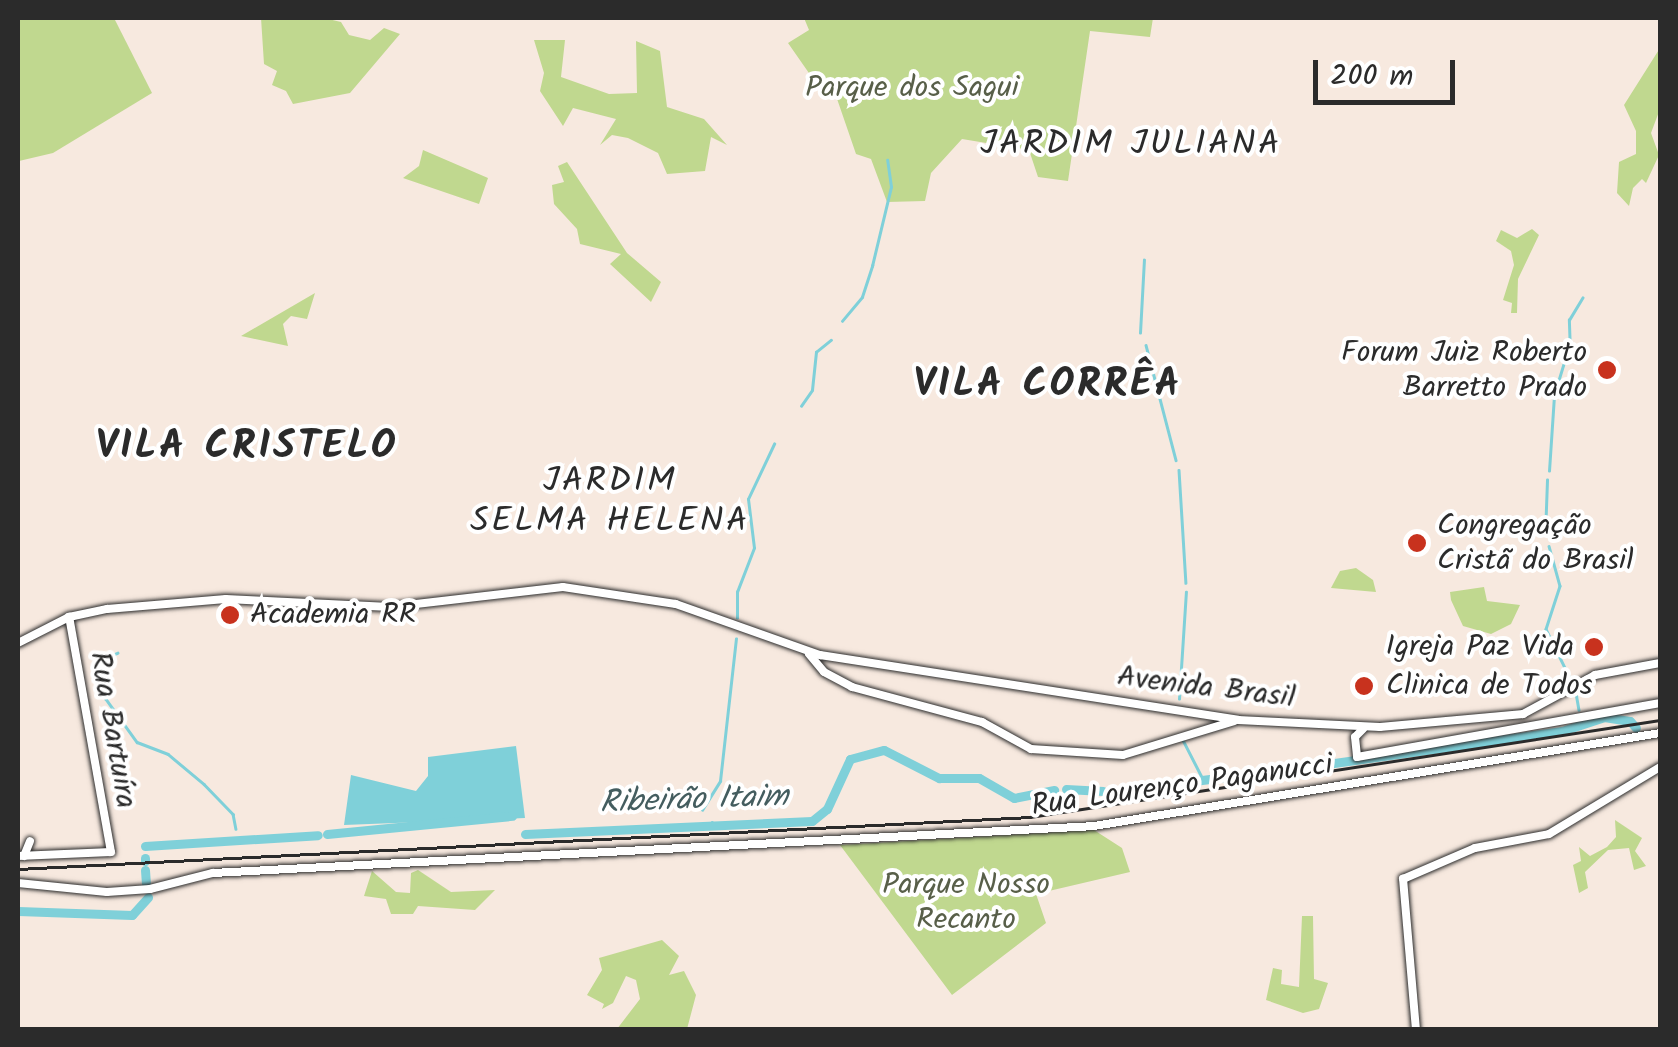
<!DOCTYPE html>
<meta charset="utf-8">
<style>
body{margin:0}
#map{position:relative;width:1678px;height:1047px;overflow:hidden;background:#f7e9df;font-family:Kalam,sans-serif}
div>[style]{position:absolute}
.green>*{inset:0;background:#c0d88f}
.water>*{inset:0;background:#7fd0d9}
.stream>*{height:2.5px;margin:-1.25px;padding:0 1.25px;transform-origin:1.25px;border-radius:1.25px;background:#7fd0d9}
.river>*{height:9px;margin:-4.5px;padding:0 4.5px;transform-origin:4.5px;border-radius:4.5px;background:#7fd0d9}
.roads{filter:drop-shadow(0 0 2px #2b2b2b) drop-shadow(0 0 2px #2b2b2b)}
.secondary>*{height:8px;margin:-4px;padding:0 4px;transform-origin:4px;border-radius:4px;background:#fff}
.rail>*{height:2.5px;margin:-1.25px;padding:0 1.25px;transform-origin:1.25px;border-radius:1.25px;background:#2b2b2b}
.dots>*{width:28px;height:28px;translate:-50% -50%;box-sizing:border-box;border:5px solid #fff;border-radius:50%}
span{translate:-50% -50%;white-space:nowrap;text-align:center;line-height:1.15;-webkit-text-stroke:8px #fff;paint-order:stroke}
.park-label{font-size:30px;color:#585f49}
.poi-label{font-size:30px;color:#2b2b2b}
.right{translate:-100% -50%;text-align:right}
.left{translate:0 -50%;text-align:left}
.street-label{font-size:30px;color:#2b2b2b}
.water-label{font-size:32px;color:#445d5f;font-style:italic}
.quarter-label{font-size:35px;color:#2b2b2b;letter-spacing:2.5px}
.district-label{font-size:40px;color:#2b2b2b;font-weight:700;letter-spacing:2.5px}
.frame{position:absolute;inset:0;border:20px solid #2b2b2b;pointer-events:none}
.scale{position:absolute;left:1313px;top:60px;width:142px;height:45px;box-sizing:border-box;border:5px solid #2b2b2b;border-top:0;padding-left:12px;font-size:30px;line-height:35px;white-space:nowrap;color:#2b2b2b;-webkit-text-stroke:8px #fff;paint-order:stroke}
</style>
<div id="map">
<div class="green">
<i style="clip-path:polygon(18px 18px,114px 18px,152px 93px,53px 153px,19px 161px)"></i>
<i style="clip-path:polygon(261px 18px,324px 18px,341px 22px,349px 35px,370px 40px,384px 28px,400px 34px,350px 93px,293px 104px,286px 91px,272px 85px,277px 71px,264px 64px)"></i>
<i style="clip-path:polygon(804px 18px,1153px 18px,1150px 37px,1090px 31px,1068px 181px,1038px 177px,1029px 150px,962px 139px,931px 173px,925px 201px,887px 202px,871px 159px,856px 154px,835px 93px,811px 76px,788px 43px,809px 30px)"></i>
<i style="clip-path:polygon(534px 40px,565px 40px,561px 77px,609px 94px,637px 93px,636px 41px,660px 51px,667px 107px,704px 119px,727px 145px,711px 137px,705px 171px,667px 174px,658px 153px,628px 138px,612px 135px,600px 145px,616px 119px,573px 108px,563px 126px,540px 91px,544px 73px)"></i>
<i style="clip-path:polygon(1660px 48px,1660px 109px,1651px 133px,1659px 155px,1646px 183px,1642px 179px,1633px 188px,1629px 206px,1617px 193px,1619px 162px,1636px 154px,1636px 131px,1624px 105px)"></i>
<i style="clip-path:polygon(423px 150px,488px 178px,479px 204px,403px 178px,419px 166px)"></i>
<i style="clip-path:polygon(567px 162px,627px 253px,661px 282px,651px 302px,610px 264px,621px 254px,580px 244px,577px 229px,554px 204px,552px 185px,564px 182px,558px 166px)"></i>
<i style="clip-path:polygon(1532px 229px,1539px 235px,1518px 279px,1517px 313px,1511px 313px,1512px 303px,1503px 300px,1514px 265px,1511px 251px,1496px 241px,1501px 230px,1517px 238px)"></i>
<i style="clip-path:polygon(315px 293px,307px 319px,291px 316px,283px 324px,288px 346px,241px 336px)"></i>
<i style="clip-path:polygon(1356px 568px,1373px 580px,1376px 592px,1331px 588px,1340px 571px)"></i>
<i style="clip-path:polygon(1484px 587px,1487px 601px,1520px 605px,1511px 624px,1491px 634px,1463px 626px,1451px 600px,1450px 592px)"></i>
<i style="clip-path:polygon(1615px 820px,1642px 838px,1635px 851px,1646px 866px,1634px 870px,1629px 848px,1608px 850px,1585px 872px,1588px 888px,1579px 893px,1573px 865px,1581px 861px,1579px 847px,1590px 856px,1607px 847px,1616px 837px)"></i>
<i style="clip-path:polygon(1094px 830px,1122px 848px,1130px 872px,1036px 894px,1046px 923px,952px 995px,840px 845px)"></i>
<i style="clip-path:polygon(418px 870px,451px 892px,495px 890px,475px 910px,418px 906px,413px 914px,391px 914px,386px 899px,364px 896px,372px 871px,396px 892px,410px 893px,411px 873px)"></i>
<i style="clip-path:polygon(1302px 916px,1313px 916px,1314px 979px,1328px 983px,1319px 1009px,1303px 1013px,1266px 1000px,1273px 968px,1282px 970px,1281px 984px,1299px 987px)"></i>
<i style="clip-path:polygon(662px 940px,679px 956px,669px 975px,684px 971px,696px 995px,687px 1029px,617px 1029px,640px 999px,636px 980px,626px 976px,613px 1003px,602px 1009px,604px 1004px,587px 995px,602px 970px,599px 958px)"></i>
</div>
<div class="water">
<i style="clip-path:polygon(516px 746px,525px 818px,344px 825px,351px 775px,416px 791px,428px 776px,428px 757px)"></i>
</div>
<div class="stream">
<i style="left:842px;top:321px;width:31px;rotate:-50deg"></i>
<i style="left:862px;top:297px;width:33px;rotate:-72deg"></i>
<i style="left:872px;top:266px;width:81px;rotate:-76.5deg"></i>
<i style="left:891px;top:187px;width:27px;rotate:-98deg"></i>
<i style="left:1140px;top:333px;width:73px;rotate:-86.9deg"></i>
<i style="left:1146px;top:345px;width:119px;rotate:75.4deg"></i>
<i style="left:1570px;top:353px;width:33px;rotate:-92deg"></i>
<i style="left:1569px;top:320px;width:26px;rotate:-59deg"></i>
<i style="left:801px;top:406px;width:19px;rotate:-55deg"></i>
<i style="left:812px;top:390px;width:38px;rotate:-84deg"></i>
<i style="left:816px;top:352px;width:19px;rotate:-39deg"></i>
<i style="left:1179px;top:470px;width:113px;rotate:86.5deg"></i>
<i style="left:1549px;top:471px;width:76px;rotate:-86.2deg"></i>
<i style="left:1554px;top:395px;width:34px;rotate:-73deg"></i>
<i style="left:1545px;top:535px;width:55px;rotate:-87.9deg"></i>
<i style="left:1549px;top:546px;width:41px;rotate:74.6deg"></i>
<i style="left:1560px;top:586px;width:45px;rotate:108deg"></i>
<i style="left:1546px;top:629px;width:55px;rotate:63.9deg"></i>
<i style="left:737px;top:618px;width:26px;rotate:-90deg"></i>
<i style="left:737px;top:592px;width:47px;rotate:-68.9deg"></i>
<i style="left:754px;top:548px;width:49px;rotate:-97deg"></i>
<i style="left:748px;top:499px;width:61px;rotate:-64.7deg"></i>
<i style="left:118px;top:653px;width:10px;rotate:156deg"></i>
<i style="left:109px;top:657px;width:42px;rotate:94.1deg"></i>
<i style="left:106px;top:699px;width:53px;rotate:54.2deg"></i>
<i style="left:137px;top:742px;width:33px;rotate:21deg"></i>
<i style="left:168px;top:754px;width:47px;rotate:39.8deg"></i>
<i style="left:204px;top:784px;width:42px;rotate:46deg"></i>
<i style="left:233px;top:814px;width:15px;rotate:79deg"></i>
<i style="left:1576px;top:693px;width:17px;rotate:80deg"></i>
<i style="left:1179px;top:699px;width:107px;rotate:-86.3deg"></i>
<i style="left:1183px;top:740px;width:44px;rotate:62.9deg"></i>
<i style="left:702px;top:810px;width:34px;rotate:-58deg"></i>
<i style="left:720px;top:781px;width:143px;rotate:-83.6deg"></i>
<i style="left:712px;top:822px;width:4px;rotate:45deg"></i>
</div>
<div class="river">
<i style="left:1270px;top:772px;width:295px;rotate:-8deg"></i>
<i style="left:1562px;top:731px;width:44px;rotate:-18.4deg"></i>
<i style="left:1604px;top:717px;width:26px;rotate:9deg"></i>
<i style="left:1630px;top:721px;width:9px;rotate:49deg"></i>
<i style="left:1179px;top:783px;width:54px;rotate:-7.4deg"></i>
<i style="left:1066px;top:789px;width:37px;rotate:3deg"></i>
<i style="left:327px;top:834px;width:186px;rotate:-5.6deg"></i>
<i style="left:525px;top:834px;width:287px;rotate:-2.6deg"></i>
<i style="left:812px;top:821px;width:19px;rotate:-39deg"></i>
<i style="left:827px;top:809px;width:55px;rotate:-65.3deg"></i>
<i style="left:850px;top:759px;width:35px;rotate:-15deg"></i>
<i style="left:884px;top:750px;width:62px;rotate:27deg"></i>
<i style="left:939px;top:778px;width:40px"></i>
<i style="left:979px;top:778px;width:40px;rotate:29.7deg"></i>
<i style="left:1014px;top:798px;width:41px;rotate:-11.3deg"></i>
<i style="left:145px;top:846px;width:173px;rotate:-3.6deg"></i>
<i style="left:145px;top:858px;width:3px;rotate:90deg"></i>
<i style="left:145px;top:870px;width:13px;rotate:86deg"></i>
<i style="left:18px;top:911px;width:114px;rotate:2deg"></i>
<i style="left:132px;top:915px;width:24px;rotate:-48deg"></i>
</div>
<div class="roads">
<div class="secondary">
<i style="left:18px;top:643px;width:57px;rotate:-27deg"></i>
<i style="left:69px;top:617px;width:39px;rotate:-12deg"></i>
<i style="left:107px;top:609px;width:119px;rotate:-4.8deg"></i>
<i style="left:226px;top:599px;width:164px;rotate:2.8deg"></i>
<i style="left:390px;top:607px;width:174px;rotate:-6.6deg"></i>
<i style="left:563px;top:587px;width:114px;rotate:8.6deg"></i>
<i style="left:676px;top:604px;width:153px;rotate:19.5deg"></i>
<i style="left:820px;top:655px;width:423px;rotate:8.8deg"></i>
<i style="left:1238px;top:720px;width:142px;rotate:2.8deg"></i>
<i style="left:1380px;top:727px;width:144px;rotate:-5.2deg"></i>
<i style="left:1523px;top:714px;width:82px;rotate:-28.4deg"></i>
<i style="left:1595px;top:675px;width:66px;rotate:-10.5deg"></i>
<i style="left:809px;top:654px;width:23px;rotate:50deg"></i>
<i style="left:824px;top:672px;width:32px;rotate:28deg"></i>
<i style="left:852px;top:687px;width:135px;rotate:15.1deg"></i>
<i style="left:982px;top:722px;width:56px;rotate:28.9deg"></i>
<i style="left:1031px;top:749px;width:92px;rotate:3.7deg"></i>
<i style="left:1123px;top:755px;width:116px;rotate:-17deg"></i>
<i style="left:1363px;top:729px;width:11px;rotate:135deg"></i>
<i style="left:1355px;top:737px;width:20px;rotate:84deg"></i>
<i style="left:1357px;top:757px;width:308px;rotate:-10.1deg"></i>
<i style="left:18px;top:856px;width:93px;rotate:-2.5deg"></i>
<i style="left:111px;top:852px;width:239px;rotate:-100.1deg"></i>
<i style="left:24px;top:856px;width:16px;rotate:-68deg"></i>
<i style="left:18px;top:883px;width:89px;rotate:5.8deg"></i>
<i style="left:107px;top:892px;width:43px;rotate:-4deg"></i>
<i style="left:150px;top:889px;width:65px;rotate:-14.3deg"></i>
<i style="left:213px;top:873px;width:882px;rotate:-3.05deg"></i>
<i style="left:1094px;top:826px;width:574px;rotate:-9.33deg"></i>
<i style="left:1416px;top:1030px;width:152px;rotate:-94.9deg"></i>
<i style="left:1403px;top:879px;width:78px;rotate:-23.3deg"></i>
<i style="left:1475px;top:848px;width:75px;rotate:-10.7deg"></i>
<i style="left:1549px;top:834px;width:130px;rotate:-31.1deg"></i>
</div>
</div>
<div class="rail">
<i style="left:18px;top:869px;width:1013px;rotate:-2.94deg"></i>
<i style="left:1030px;top:817px;width:637px;rotate:-8.75deg"></i>
</div>
<div class="dots">
<i style="left:1607px;top:370px;background:#c8321e"></i>
<i style="left:1417px;top:543px;background:#c8321e"></i>
<i style="left:230px;top:615px;background:#c8321e"></i>
<i style="left:1594px;top:647px;background:#c8321e"></i>
<i style="left:1364px;top:686px;background:#c8321e"></i>
</div>
<div class="park-label">
<span style="left:912px;top:88px">Parque dos Sagui</span>
<span style="left:966px;top:902px">Parque Nosso<br>Recanto</span>
</div>
<div class="poi-label">
<span class="right" style="left:1587px;top:370px">Forum Juiz Roberto<br>Barretto Prado</span>
<span class="left" style="left:1437px;top:543px">Congregação<br>Cristã do Brasil</span>
<span class="left" style="left:250px;top:615px">Academia RR</span>
<span class="right" style="left:1574px;top:647px">Igreja Paz Vida</span>
<span class="left" style="left:1386px;top:686px">Clinica de Todos</span>
</div>
<div class="street-label">
<span style="left:1206px;top:688px;rotate:7deg">Avenida Brasil</span>
<span style="left:112px;top:730px;rotate:80deg">Rua Bartuíra</span>
<span style="left:1182px;top:786px;rotate:-8deg">Rua Lourenço Paganucci</span>
</div>
<div class="water-label">
<span style="left:694px;top:801px;rotate:-2deg">Ribeirão Itaim</span>
</div>
<div class="quarter-label">
<span style="left:1131px;top:145px">JARDIM JULIANA</span>
<span style="left:610px;top:502px">JARDIM<br>SELMA HELENA</span>
</div>
<div class="district-label">
<span style="left:1048px;top:385px">VILA CORRÊA</span>
<span style="left:247px;top:447px">VILA CRISTELO</span>
</div>
<div class="frame"></div>
<div class="scale">200 m</div>
</div>
